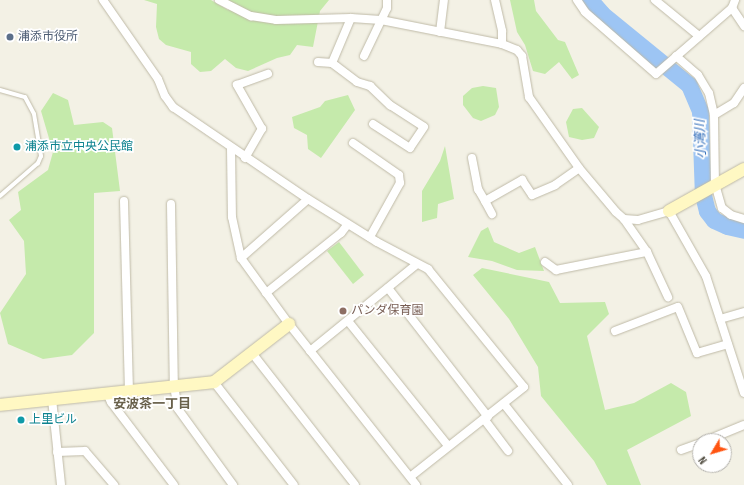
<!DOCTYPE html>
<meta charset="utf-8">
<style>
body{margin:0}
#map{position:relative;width:744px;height:485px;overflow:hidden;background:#f3f1e5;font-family:"Sofia Sans Condensed","Noto Sans JP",sans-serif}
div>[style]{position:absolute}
.green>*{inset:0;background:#c5eaab}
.river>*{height:17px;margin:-8.5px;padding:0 8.5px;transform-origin:8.5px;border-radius:8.5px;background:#9dc5f4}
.roads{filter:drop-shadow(0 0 1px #bfbaa7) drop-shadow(0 0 1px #bfbaa7)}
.lane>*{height:4px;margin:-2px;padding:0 2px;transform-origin:2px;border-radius:2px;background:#fff}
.street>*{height:8px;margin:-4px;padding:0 4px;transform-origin:4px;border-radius:4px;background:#fff}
.secondary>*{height:12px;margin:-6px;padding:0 6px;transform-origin:6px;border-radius:6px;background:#fff8c3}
.dots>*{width:11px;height:11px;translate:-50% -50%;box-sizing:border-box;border:2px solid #fff;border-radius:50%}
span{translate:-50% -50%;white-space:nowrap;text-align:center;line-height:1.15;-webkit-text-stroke:3.5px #fff;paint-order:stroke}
.service-label{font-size:12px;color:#4e5e75}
.left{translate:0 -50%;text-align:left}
.culture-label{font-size:12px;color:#0d838f}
.education-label{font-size:12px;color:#785e54}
.water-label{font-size:13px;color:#2867b7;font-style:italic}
.neighbourhood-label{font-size:13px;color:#69614b;font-weight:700}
.north{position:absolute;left:692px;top:433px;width:40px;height:40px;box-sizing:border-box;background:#fff;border:1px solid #b5b3ae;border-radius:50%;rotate:232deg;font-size:11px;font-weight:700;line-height:16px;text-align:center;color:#464134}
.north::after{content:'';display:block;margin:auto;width:14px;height:18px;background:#ff5410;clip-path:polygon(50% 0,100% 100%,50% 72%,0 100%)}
</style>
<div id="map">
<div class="green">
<i style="clip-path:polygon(144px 0,211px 0,228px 10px,229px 0,329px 0,320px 11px,313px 47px,297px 45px,290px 55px,277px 58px,248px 71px,236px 68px,225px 59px,211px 71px,200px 72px,191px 64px,191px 52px,166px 45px,159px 39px,156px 27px,157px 4px)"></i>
<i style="clip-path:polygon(510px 0,534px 0,536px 11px,558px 40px,565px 42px,579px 75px,572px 79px,559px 62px,545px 74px,533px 71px,525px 45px,517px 32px)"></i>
<i style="clip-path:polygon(483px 86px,496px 88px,499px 107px,495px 115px,481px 121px,473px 118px,463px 105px,463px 96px,472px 88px)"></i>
<i style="clip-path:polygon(53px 93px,68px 100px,74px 125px,103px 122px,112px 128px,120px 191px,94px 193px,94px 333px,72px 355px,43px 359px,8px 344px,0 313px,26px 274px,24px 241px,9px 220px,21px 210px,18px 192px,48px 170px,53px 152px,41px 111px)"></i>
<i style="clip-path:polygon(348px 95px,355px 110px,321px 158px,308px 149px,307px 135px,294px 128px,292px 117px,320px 107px,325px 101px)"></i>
<i style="clip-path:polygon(582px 108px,599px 127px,594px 138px,582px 140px,569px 137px,566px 122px,573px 109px)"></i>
<i style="clip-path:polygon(445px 146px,454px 199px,438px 204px,437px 218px,422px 222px,422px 191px,440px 161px)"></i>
<i style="clip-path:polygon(488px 227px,494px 242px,519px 253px,535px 247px,544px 271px,517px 270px,492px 261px,468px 257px,481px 231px)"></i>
<i style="clip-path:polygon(339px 242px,364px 275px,353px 284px,327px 251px)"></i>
<i style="clip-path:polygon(482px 268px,549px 282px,560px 303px,605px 302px,609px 314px,587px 336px,605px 410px,634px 403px,671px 383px,686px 392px,691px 416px,627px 450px,641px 485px,607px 485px,594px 461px,541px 396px,538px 367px,509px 319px,473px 275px)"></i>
</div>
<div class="river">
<i style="left:590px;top:0;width:18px;rotate:49deg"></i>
<i style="left:602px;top:14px;width:112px;rotate:39.2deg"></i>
<i style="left:689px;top:85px;width:28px;rotate:67deg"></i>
<i style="left:700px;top:111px;width:84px;rotate:88deg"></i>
<i style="left:703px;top:195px;width:16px;rotate:76deg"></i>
<i style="left:707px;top:211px;width:11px;rotate:52deg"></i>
<i style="left:714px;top:220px;width:14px;rotate:25deg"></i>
<i style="left:727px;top:226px;width:17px;rotate:13deg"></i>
</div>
<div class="roads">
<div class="lane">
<i style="left:0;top:90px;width:26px;rotate:16deg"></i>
<i style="left:25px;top:97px;width:19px;rotate:62deg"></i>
<i style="left:34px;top:114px;width:43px;rotate:80.5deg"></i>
<i style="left:41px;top:156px;width:8px;rotate:113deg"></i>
<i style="left:38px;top:163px;width:50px;rotate:139deg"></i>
</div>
<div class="street">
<i style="left:103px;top:0;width:96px;rotate:55.2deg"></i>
<i style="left:158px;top:79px;width:18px;rotate:68deg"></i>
<i style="left:165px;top:96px;width:14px;rotate:54deg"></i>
<i style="left:173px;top:107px;width:163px;rotate:34.3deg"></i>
<i style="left:308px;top:199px;width:81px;rotate:31.9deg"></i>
<i style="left:377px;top:242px;width:58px;rotate:27.9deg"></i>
<i style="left:428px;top:269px;width:152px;rotate:50.9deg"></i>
<i style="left:524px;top:387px;width:145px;rotate:141.7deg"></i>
<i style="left:219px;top:0;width:36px;rotate:27deg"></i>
<i style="left:251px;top:16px;width:25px;rotate:9deg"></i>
<i style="left:276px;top:20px;width:75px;rotate:-1.5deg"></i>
<i style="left:351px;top:18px;width:30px;rotate:4deg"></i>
<i style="left:381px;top:20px;width:123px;rotate:11.2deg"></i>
<i style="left:502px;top:44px;width:16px;rotate:22deg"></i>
<i style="left:517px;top:50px;width:8px;rotate:50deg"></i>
<i style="left:522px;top:56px;width:42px;rotate:80.3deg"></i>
<i style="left:529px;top:97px;width:87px;rotate:54.8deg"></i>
<i style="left:579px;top:168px;width:57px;rotate:49.9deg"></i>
<i style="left:616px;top:212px;width:11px;rotate:41deg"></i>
<i style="left:624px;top:219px;width:14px;rotate:4deg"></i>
<i style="left:638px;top:220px;width:32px;rotate:-16deg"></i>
<i style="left:669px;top:211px;width:75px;rotate:60.4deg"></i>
<i style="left:706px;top:276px;width:123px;rotate:72deg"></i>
<i style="left:495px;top:0;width:32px;rotate:77deg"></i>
<i style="left:502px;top:31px;width:13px;rotate:90deg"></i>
<i style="left:577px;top:0;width:14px;rotate:56deg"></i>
<i style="left:585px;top:12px;width:94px;rotate:41.1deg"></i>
<i style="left:656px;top:74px;width:101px;rotate:-41deg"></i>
<i style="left:732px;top:8px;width:9px;rotate:-69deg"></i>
<i style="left:655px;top:0;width:57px;rotate:39.3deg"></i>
<i style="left:732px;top:8px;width:22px;rotate:56deg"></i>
<i style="left:351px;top:18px;width:49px;rotate:112.9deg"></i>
<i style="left:332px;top:63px;width:31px;rotate:37deg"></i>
<i style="left:357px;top:82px;width:14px;rotate:17deg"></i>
<i style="left:370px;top:86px;width:28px;rotate:44deg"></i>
<i style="left:390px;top:105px;width:40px;rotate:32.9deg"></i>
<i style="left:424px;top:127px;width:25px;rotate:124deg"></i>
<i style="left:410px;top:148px;width:44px;rotate:-147deg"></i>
<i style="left:440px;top:32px;width:32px;rotate:-83deg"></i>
<i style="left:364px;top:56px;width:53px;rotate:-64.4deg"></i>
<i style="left:387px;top:8px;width:8px;rotate:-90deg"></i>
<i style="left:676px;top:56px;width:29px;rotate:41deg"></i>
<i style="left:698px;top:75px;width:21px;rotate:59deg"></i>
<i style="left:709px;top:93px;width:23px;rotate:77deg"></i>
<i style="left:714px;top:115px;width:69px;rotate:89.2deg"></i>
<i style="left:715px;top:184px;width:25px;rotate:74deg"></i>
<i style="left:722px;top:208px;width:11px;rotate:38deg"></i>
<i style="left:731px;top:215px;width:14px;rotate:17deg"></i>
<i style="left:318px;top:62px;width:14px;rotate:4deg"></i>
<i style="left:714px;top:115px;width:23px;rotate:-31deg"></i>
<i style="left:734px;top:103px;width:18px;rotate:-56deg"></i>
<i style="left:353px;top:143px;width:56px;rotate:34.8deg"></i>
<i style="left:399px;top:175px;width:8px;rotate:83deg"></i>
<i style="left:400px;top:183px;width:62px;rotate:119.1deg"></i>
<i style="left:231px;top:148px;width:69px;rotate:89.2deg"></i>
<i style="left:232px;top:217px;width:42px;rotate:77.6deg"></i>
<i style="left:241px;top:258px;width:82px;rotate:54deg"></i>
<i style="left:289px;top:324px;width:205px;rotate:51.7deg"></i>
<i style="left:245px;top:158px;width:34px;rotate:-60deg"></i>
<i style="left:262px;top:129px;width:51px;rotate:-119.6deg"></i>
<i style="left:237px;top:85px;width:33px;rotate:-20deg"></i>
<i style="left:472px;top:158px;width:32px;rotate:79deg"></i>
<i style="left:478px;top:189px;width:14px;rotate:60deg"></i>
<i style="left:485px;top:201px;width:43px;rotate:-29.6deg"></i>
<i style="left:522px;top:180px;width:18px;rotate:56deg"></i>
<i style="left:532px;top:195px;width:25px;rotate:-23deg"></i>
<i style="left:555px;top:185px;width:29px;rotate:-35deg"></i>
<i style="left:124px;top:201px;width:190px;rotate:88.5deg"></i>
<i style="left:485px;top:201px;width:15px;rotate:62deg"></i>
<i style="left:171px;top:204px;width:182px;rotate:89.1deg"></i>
<i style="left:174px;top:386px;width:23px;rotate:80deg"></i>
<i style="left:178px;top:409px;width:94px;rotate:54.1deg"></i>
<i style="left:647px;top:252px;width:50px;rotate:65deg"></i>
<i style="left:241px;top:258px;width:89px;rotate:-41.4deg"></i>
<i style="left:545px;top:262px;width:14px;rotate:36deg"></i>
<i style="left:556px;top:270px;width:93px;rotate:-11.2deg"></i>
<i style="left:647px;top:252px;width:40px;rotate:-124.9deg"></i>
<i style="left:388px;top:288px;width:163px;rotate:52.2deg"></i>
<i style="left:266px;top:293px;width:96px;rotate:-38.7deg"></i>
<i style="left:341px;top:233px;width:11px;rotate:-52deg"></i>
<i style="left:720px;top:319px;width:25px;rotate:-16deg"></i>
<i style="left:348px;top:321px;width:160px;rotate:51.3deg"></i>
<i style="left:615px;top:331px;width:67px;rotate:-20.9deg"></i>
<i style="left:678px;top:307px;width:50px;rotate:67.6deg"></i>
<i style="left:697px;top:353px;width:32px;rotate:-16deg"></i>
<i style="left:310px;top:351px;width:138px;rotate:-39.1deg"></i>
<i style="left:252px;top:353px;width:167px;rotate:52deg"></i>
<i style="left:214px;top:382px;width:130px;rotate:52.2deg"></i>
<i style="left:107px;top:393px;width:10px;rotate:66deg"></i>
<i style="left:111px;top:402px;width:104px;rotate:52.8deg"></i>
<i style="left:52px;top:399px;width:86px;rotate:84deg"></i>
<i style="left:504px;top:404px;width:103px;rotate:51.7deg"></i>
<i style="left:484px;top:419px;width:40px;rotate:53deg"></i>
<i style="left:705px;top:441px;width:42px;rotate:-22.3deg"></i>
<i style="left:681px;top:450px;width:20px;rotate:-20deg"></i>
<i style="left:57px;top:452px;width:28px;rotate:-2deg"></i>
<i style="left:85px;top:451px;width:45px;rotate:49.5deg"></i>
</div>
<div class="secondary">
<i style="left:669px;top:211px;width:86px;rotate:-29.2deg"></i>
<i style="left:0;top:405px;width:215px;rotate:-6.1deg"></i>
<i style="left:214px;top:382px;width:95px;rotate:-37.7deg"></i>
</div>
</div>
<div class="dots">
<i style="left:10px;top:37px;background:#5c6f8a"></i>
<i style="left:17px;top:147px;background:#0f9aa8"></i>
<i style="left:343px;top:311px;background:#8d6e63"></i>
<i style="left:21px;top:420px;background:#0f9aa8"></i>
</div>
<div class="service-label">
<span class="left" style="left:18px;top:37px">浦添市役所</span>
</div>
<div class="culture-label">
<span class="left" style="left:25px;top:147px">浦添市立中央公民館</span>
<span class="left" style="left:29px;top:420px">上里ビル</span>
</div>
<div class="education-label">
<span class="left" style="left:351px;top:311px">パンダ保育園</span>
</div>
<div class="water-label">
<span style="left:701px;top:139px;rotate:-92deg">小湾川</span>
</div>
<div class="neighbourhood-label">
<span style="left:152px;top:404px">安波茶一丁目</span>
</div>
<div class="north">N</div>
</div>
